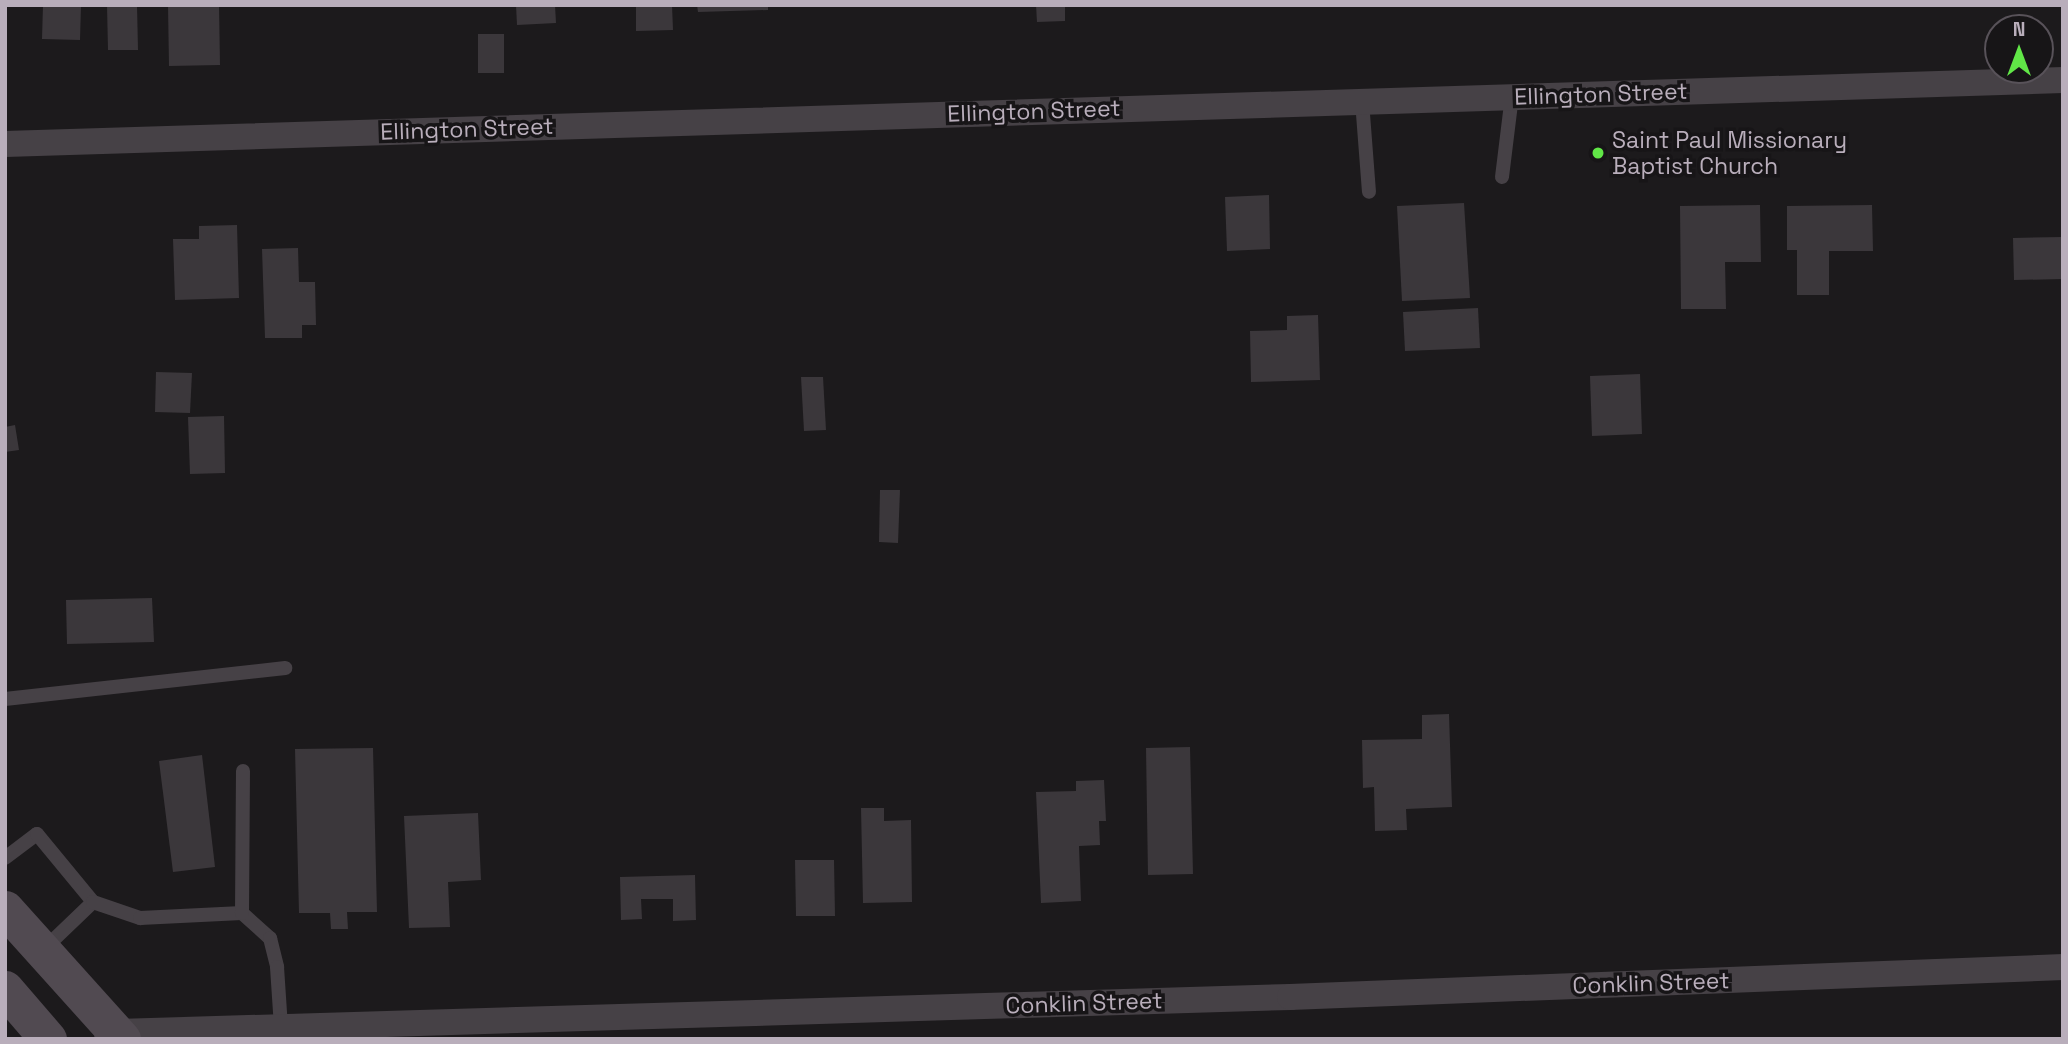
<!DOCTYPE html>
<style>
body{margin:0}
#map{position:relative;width:2068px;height:1044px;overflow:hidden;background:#1c1a1c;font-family:"Space Grotesk",sans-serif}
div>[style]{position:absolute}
.building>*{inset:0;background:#3b373b}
.service>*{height:14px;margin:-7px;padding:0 7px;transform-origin:7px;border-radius:7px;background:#464146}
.minor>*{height:26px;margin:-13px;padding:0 13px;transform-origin:13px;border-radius:13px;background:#464146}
.secondary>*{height:37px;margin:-18.5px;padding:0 18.5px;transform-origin:18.5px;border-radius:18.5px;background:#514a51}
.dots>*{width:19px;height:19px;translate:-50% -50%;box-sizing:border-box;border:4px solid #171517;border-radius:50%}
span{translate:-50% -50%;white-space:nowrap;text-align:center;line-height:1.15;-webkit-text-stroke:7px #171517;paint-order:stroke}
.street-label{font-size:23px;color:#b9aebb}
.poi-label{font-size:23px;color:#b9aebb}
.left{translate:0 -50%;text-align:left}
.frame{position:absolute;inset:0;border:7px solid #b9aebb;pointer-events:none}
.north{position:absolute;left:1984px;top:14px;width:70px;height:70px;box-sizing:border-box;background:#171517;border:2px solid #585259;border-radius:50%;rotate:0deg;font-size:19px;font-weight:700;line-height:28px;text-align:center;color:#b9aebb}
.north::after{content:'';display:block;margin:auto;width:24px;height:32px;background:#61e747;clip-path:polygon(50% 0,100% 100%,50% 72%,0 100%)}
</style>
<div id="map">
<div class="building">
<i style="clip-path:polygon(43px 5px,81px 5px,80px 40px,42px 39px)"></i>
<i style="clip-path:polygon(107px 5px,137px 5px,138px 50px,108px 50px)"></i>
<i style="clip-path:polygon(168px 5px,219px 5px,220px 65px,169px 66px)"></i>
<i style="clip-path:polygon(516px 5px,555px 5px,556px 23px,517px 25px)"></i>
<i style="clip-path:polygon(636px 5px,672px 5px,673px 30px,636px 31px)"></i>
<i style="clip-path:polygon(697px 5px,768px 5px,768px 10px,698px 12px)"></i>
<i style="clip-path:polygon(1036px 5px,1065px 5px,1065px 21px,1037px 22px)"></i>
<i style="clip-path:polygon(478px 34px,504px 34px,504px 73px,478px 73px)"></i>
<i style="clip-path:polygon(1269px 195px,1270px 249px,1227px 251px,1225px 197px)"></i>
<i style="clip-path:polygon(1464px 203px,1470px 298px,1402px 301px,1397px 206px)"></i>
<i style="clip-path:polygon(1760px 205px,1761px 262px,1725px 262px,1726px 309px,1681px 309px,1680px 206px)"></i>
<i style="clip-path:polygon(1872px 205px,1873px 251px,1829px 251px,1829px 295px,1797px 295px,1797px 250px,1787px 250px,1787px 206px)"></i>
<i style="clip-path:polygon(237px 225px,239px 298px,175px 300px,173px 239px,199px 239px,199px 226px)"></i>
<i style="clip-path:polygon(2063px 237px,2063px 279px,2014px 280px,2013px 238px)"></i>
<i style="clip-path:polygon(298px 248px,299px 282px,315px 282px,316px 325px,302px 325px,302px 338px,265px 338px,262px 249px)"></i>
<i style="clip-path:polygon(1478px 308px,1480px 348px,1405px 351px,1403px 312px)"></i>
<i style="clip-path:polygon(1318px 315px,1320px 380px,1251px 382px,1250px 331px,1287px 330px,1287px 316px)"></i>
<i style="clip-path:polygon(156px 372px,192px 373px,190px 413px,155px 412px)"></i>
<i style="clip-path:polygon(1640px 374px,1642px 434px,1592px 436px,1590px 376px)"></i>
<i style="clip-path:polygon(801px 377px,823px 377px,826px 430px,804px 431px)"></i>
<i style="clip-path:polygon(224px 416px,225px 473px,190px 474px,188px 417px)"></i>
<i style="clip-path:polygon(15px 425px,19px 450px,5px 452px,5px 427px)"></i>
<i style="clip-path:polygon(880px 490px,900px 490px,898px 543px,879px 542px)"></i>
<i style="clip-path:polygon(152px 598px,154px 642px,67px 644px,66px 600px)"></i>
<i style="clip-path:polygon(1449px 714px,1452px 807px,1406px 809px,1407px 830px,1375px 831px,1374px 787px,1363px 788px,1362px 740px,1422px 739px,1422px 715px)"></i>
<i style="clip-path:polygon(1190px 747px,1193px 874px,1148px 875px,1146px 748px)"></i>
<i style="clip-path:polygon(373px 748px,377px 912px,347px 912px,348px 929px,331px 929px,330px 913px,299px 913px,295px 749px)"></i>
<i style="clip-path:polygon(202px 755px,215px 867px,173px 872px,159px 761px)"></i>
<i style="clip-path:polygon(1104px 780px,1106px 821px,1099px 821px,1100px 845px,1079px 846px,1081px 901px,1041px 903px,1036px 792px,1076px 791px,1076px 781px)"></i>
<i style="clip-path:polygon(861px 808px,884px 808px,884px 821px,911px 820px,912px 902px,863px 903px)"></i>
<i style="clip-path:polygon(478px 813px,481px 880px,448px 882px,450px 927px,409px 928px,404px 816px)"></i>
<i style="clip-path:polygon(795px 860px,834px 860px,835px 916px,796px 916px)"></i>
<i style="clip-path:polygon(695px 875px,696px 920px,673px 921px,673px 899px,641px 899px,642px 919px,621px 920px,620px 877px)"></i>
</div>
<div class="service">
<i style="left:1362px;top:101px;width:91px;rotate:85.6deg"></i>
<i style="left:1502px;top:177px;width:82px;rotate:-83deg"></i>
<i style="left:5px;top:699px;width:282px;rotate:-6.3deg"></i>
<i style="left:5px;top:858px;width:40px;rotate:-37deg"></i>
<i style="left:37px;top:834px;width:88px;rotate:50.5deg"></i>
<i style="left:93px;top:902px;width:69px;rotate:136.2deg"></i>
<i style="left:93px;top:902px;width:50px;rotate:18.8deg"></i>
<i style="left:140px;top:918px;width:102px;rotate:-2.8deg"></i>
<i style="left:242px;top:913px;width:38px;rotate:42deg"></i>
<i style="left:270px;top:938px;width:30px;rotate:76deg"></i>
<i style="left:277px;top:967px;width:60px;rotate:86.2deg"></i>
<i style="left:242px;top:913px;width:142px;rotate:-89.6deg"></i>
</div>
<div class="minor">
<i style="left:5px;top:144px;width:2059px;rotate:-1.78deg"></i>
<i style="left:107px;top:1039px;width:12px;rotate:-35deg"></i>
<i style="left:117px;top:1032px;width:1174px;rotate:-1.71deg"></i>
<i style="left:1290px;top:997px;width:774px;rotate:-2.22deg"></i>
</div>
<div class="secondary">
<i style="left:5px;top:909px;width:175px;rotate:48deg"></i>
<i style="left:5px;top:989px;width:66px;rotate:49.3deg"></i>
</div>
<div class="dots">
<i style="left:1598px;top:153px;background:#61e747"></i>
</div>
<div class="street-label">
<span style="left:1601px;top:94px;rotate:-2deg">Ellington Street</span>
<span style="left:1034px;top:111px;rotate:-2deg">Ellington Street</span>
<span style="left:467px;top:129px;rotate:-2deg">Ellington Street</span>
<span style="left:1651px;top:983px;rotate:-2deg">Conklin Street</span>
<span style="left:1084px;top:1003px;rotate:-2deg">Conklin Street</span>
</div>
<div class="poi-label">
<span class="left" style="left:1612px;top:153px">Saint Paul Missionary<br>Baptist Church</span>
</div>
<div class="frame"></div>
<div class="north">N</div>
</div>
